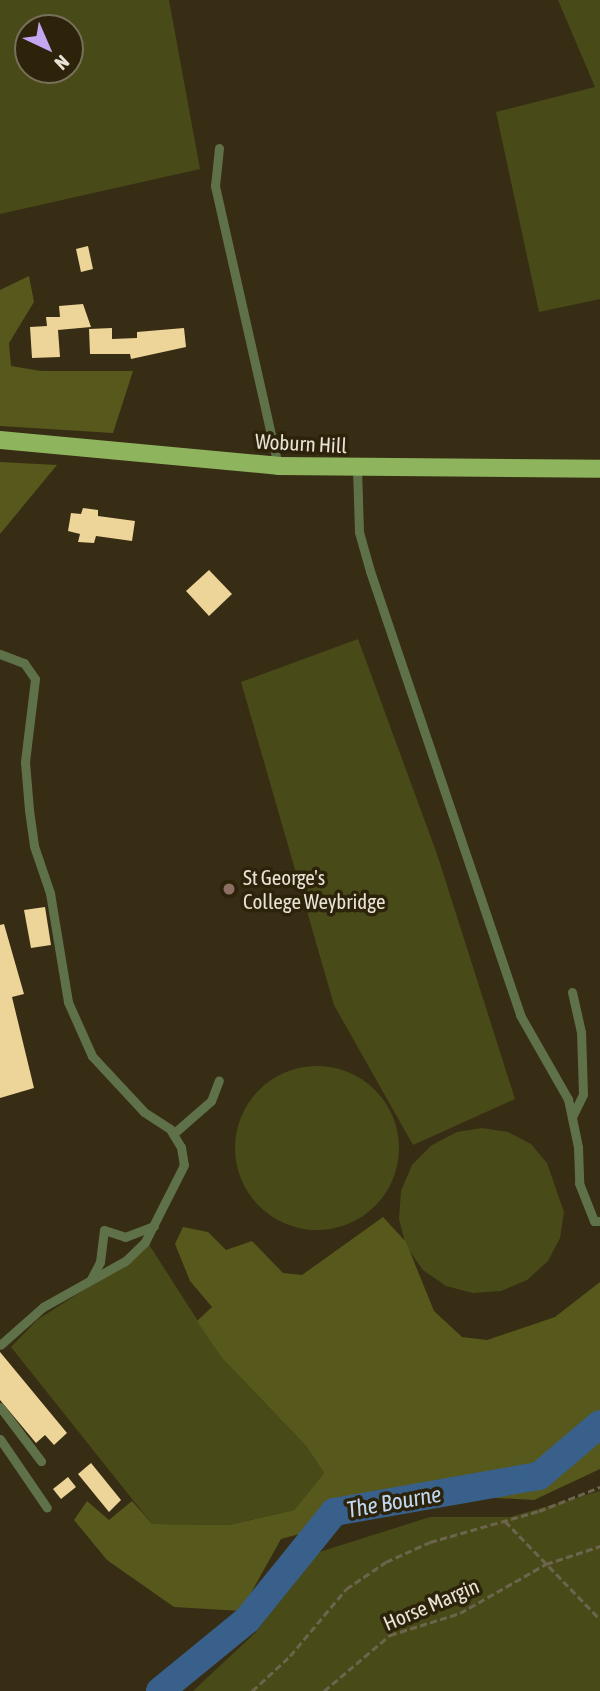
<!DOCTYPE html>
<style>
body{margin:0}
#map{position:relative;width:600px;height:1691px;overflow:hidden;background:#372d14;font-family:"Asap Condensed",sans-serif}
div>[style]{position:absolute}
.green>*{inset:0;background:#484a18}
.round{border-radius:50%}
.forest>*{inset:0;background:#57581b}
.river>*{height:28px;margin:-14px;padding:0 14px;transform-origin:14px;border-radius:14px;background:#38608a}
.building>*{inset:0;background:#edd498}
.path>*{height:2.5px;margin-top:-1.25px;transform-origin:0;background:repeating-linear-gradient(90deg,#6d644e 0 7px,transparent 0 10.5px)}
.service>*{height:9px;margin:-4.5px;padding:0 4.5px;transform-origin:4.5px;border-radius:4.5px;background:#5f7149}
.primary>*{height:18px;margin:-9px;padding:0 9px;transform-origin:9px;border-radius:9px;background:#8fb45e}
.dots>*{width:19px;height:19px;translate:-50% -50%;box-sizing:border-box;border:4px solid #2c230a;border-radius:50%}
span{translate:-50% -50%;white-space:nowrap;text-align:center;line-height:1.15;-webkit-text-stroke:7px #2c230a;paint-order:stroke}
.street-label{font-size:21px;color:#e9e3d5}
.poi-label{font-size:21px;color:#e9e3d5}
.left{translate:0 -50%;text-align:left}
.water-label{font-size:23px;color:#c0d8f2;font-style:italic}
.north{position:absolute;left:14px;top:14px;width:70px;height:70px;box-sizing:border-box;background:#2c230a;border:2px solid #78705b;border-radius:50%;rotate:136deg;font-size:19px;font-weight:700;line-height:28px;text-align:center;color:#e9e3d5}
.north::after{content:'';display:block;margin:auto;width:24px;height:32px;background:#c5a6f0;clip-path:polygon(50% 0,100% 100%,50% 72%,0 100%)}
</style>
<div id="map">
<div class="green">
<i style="clip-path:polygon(evenodd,0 0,169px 0,200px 169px,0 214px,0 0,28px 28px,70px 28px,70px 70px,28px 70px,28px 28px)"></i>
<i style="clip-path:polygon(558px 0,600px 0,600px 299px,539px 312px,496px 112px,595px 87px)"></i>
<i style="clip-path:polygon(358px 639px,437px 854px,515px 1099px,413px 1145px,334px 1005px,241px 682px)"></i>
<i class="round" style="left:235px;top:1066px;width:164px;height:164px"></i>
<i style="clip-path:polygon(482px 1128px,508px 1132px,531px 1144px,547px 1163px,564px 1212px,560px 1238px,548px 1261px,527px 1280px,501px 1291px,473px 1293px,446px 1286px,423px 1270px,406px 1246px,399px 1219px,401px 1191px,412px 1165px,432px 1145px,457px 1132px)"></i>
<i style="clip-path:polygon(148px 1243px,221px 1357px,306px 1446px,324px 1473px,294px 1510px,229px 1525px,152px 1524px,11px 1347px,37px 1320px,140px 1254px)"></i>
<i style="clip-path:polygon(600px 1491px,600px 1691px,193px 1691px,255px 1633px,313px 1554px,430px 1517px,510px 1517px)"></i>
</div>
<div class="forest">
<i style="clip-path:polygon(29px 276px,34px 302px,9px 343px,11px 366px,41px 371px,133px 371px,113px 433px,0 426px,0 290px)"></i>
<i style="clip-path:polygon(0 462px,57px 465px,0 534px)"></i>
<i style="clip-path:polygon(383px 1217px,406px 1242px,434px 1311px,462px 1337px,487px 1340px,555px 1317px,600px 1282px,600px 1469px,534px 1500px,444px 1495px,281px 1539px,241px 1611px,174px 1607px,107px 1560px,74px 1520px,87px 1501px,109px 1520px,132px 1501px,152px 1524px,229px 1525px,294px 1510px,324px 1473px,306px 1446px,221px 1357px,197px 1321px,212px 1307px,190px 1281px,175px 1244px,183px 1227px,208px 1232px,226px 1250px,252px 1241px,283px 1273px,302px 1275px)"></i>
</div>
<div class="river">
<i style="left:160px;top:1691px;width:112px;rotate:-39.2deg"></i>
<i style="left:247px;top:1620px;width:139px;rotate:-51.1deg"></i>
<i style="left:334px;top:1512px;width:208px;rotate:-10deg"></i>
<i style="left:539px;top:1476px;width:80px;rotate:-40.4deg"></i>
</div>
<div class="building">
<i style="clip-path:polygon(88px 246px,93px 269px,81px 272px,76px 249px)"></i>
<i style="clip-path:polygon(83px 304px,91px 327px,58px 330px,60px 357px,32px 358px,30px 327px,47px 326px,46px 317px,60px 317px,59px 306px)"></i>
<i style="clip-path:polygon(112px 328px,112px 339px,137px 338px,137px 332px,184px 328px,186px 347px,131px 359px,130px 354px,90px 354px,89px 329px)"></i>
<i style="clip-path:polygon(83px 508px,98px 510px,98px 516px,135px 521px,132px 541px,96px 536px,94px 543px,78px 542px,80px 534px,68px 531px,71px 513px,81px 514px)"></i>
<i style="clip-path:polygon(209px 570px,232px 594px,209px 616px,186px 591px)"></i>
<i style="clip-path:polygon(45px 907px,51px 945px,31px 948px,24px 910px)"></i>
<i style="clip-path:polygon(4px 924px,24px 994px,12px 997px,34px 1088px,0 1098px,0 925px)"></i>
<i style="clip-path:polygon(0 1352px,67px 1433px,54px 1445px,45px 1435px,36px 1443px,0 1400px)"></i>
<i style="clip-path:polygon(91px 1463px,121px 1500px,109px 1512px,78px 1474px)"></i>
<i style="clip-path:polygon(68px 1477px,76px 1487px,61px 1499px,53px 1489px)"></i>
</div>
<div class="path">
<i style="left:505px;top:1521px;width:136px;rotate:45.9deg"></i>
<i style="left:252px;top:1691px;width:52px;rotate:-42.6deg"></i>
<i style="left:290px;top:1656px;width:87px;rotate:-50.1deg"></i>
<i style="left:346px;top:1589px;width:48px;rotate:-34deg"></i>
<i style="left:386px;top:1562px;width:48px;rotate:-24.4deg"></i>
<i style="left:430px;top:1542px;width:113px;rotate:-15.9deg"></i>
<i style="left:539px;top:1511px;width:66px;rotate:-21.5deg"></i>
<i style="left:324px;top:1691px;width:87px;rotate:-40.3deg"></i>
<i style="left:390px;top:1635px;width:73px;rotate:-17.4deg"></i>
<i style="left:460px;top:1613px;width:99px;rotate:-29.7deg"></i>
<i style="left:546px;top:1564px;width:57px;rotate:-18.4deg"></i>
</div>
<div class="service">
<i style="left:219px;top:148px;width:38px;rotate:96deg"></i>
<i style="left:215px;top:186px;width:287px;rotate:77.3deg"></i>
<i style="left:357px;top:468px;width:64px;rotate:88.2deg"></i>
<i style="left:359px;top:532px;width:41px;rotate:74.2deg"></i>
<i style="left:370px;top:571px;width:469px;rotate:71.3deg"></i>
<i style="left:520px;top:1015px;width:97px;rotate:60.3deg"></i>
<i style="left:568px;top:1099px;width:49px;rotate:78.2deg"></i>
<i style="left:578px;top:1147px;width:36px;rotate:88deg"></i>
<i style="left:579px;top:1183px;width:41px;rotate:68.5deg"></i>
<i style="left:594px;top:1221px;width:6px"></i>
<i style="left:0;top:654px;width:26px;rotate:21deg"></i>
<i style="left:24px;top:663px;width:19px;rotate:55deg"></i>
<i style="left:35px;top:679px;width:84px;rotate:96.9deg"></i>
<i style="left:25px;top:762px;width:48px;rotate:85.2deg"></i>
<i style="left:29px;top:810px;width:36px;rotate:82deg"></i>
<i style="left:34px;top:846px;width:50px;rotate:71.2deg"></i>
<i style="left:50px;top:893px;width:110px;rotate:80.6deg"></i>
<i style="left:68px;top:1002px;width:59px;rotate:66deg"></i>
<i style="left:92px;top:1056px;width:76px;rotate:47.1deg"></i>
<i style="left:144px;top:1112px;width:31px;rotate:33deg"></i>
<i style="left:170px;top:1129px;width:21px;rotate:59deg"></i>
<i style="left:181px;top:1147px;width:18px;rotate:81deg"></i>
<i style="left:184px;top:1165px;width:86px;rotate:116.9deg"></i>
<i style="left:145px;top:1242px;width:28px;rotate:136deg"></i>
<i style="left:125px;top:1261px;width:94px;rotate:150.7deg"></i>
<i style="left:43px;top:1307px;width:57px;rotate:138.5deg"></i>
<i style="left:572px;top:1117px;width:25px;rotate:-64deg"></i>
<i style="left:583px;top:1094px;width:62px;rotate:-91.8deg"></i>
<i style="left:581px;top:1032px;width:41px;rotate:-102.7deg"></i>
<i style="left:173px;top:1134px;width:50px;rotate:-41deg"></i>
<i style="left:211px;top:1101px;width:22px;rotate:-69deg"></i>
<i style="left:91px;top:1279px;width:19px;rotate:-62deg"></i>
<i style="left:100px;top:1262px;width:32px;rotate:-83deg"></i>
<i style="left:104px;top:1230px;width:22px;rotate:18deg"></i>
<i style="left:125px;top:1237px;width:31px;rotate:-21deg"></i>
<i style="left:0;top:1407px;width:68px;rotate:52.8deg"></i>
<i style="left:0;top:1439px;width:83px;rotate:55.7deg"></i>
</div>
<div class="primary">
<i style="left:0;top:440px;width:279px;rotate:5.3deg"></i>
<i style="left:278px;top:466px;width:322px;rotate:0.5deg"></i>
</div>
<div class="dots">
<i style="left:229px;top:889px;background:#8d6e63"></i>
</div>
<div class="street-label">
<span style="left:301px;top:443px;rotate:3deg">Woburn Hill</span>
<span style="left:431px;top:1604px;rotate:-23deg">Horse Margin</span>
</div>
<div class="poi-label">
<span class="left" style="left:243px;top:889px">St George's<br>College Weybridge</span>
</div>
<div class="water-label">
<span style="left:394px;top:1502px;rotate:-10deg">The Bourne</span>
</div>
<div class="north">N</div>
</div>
